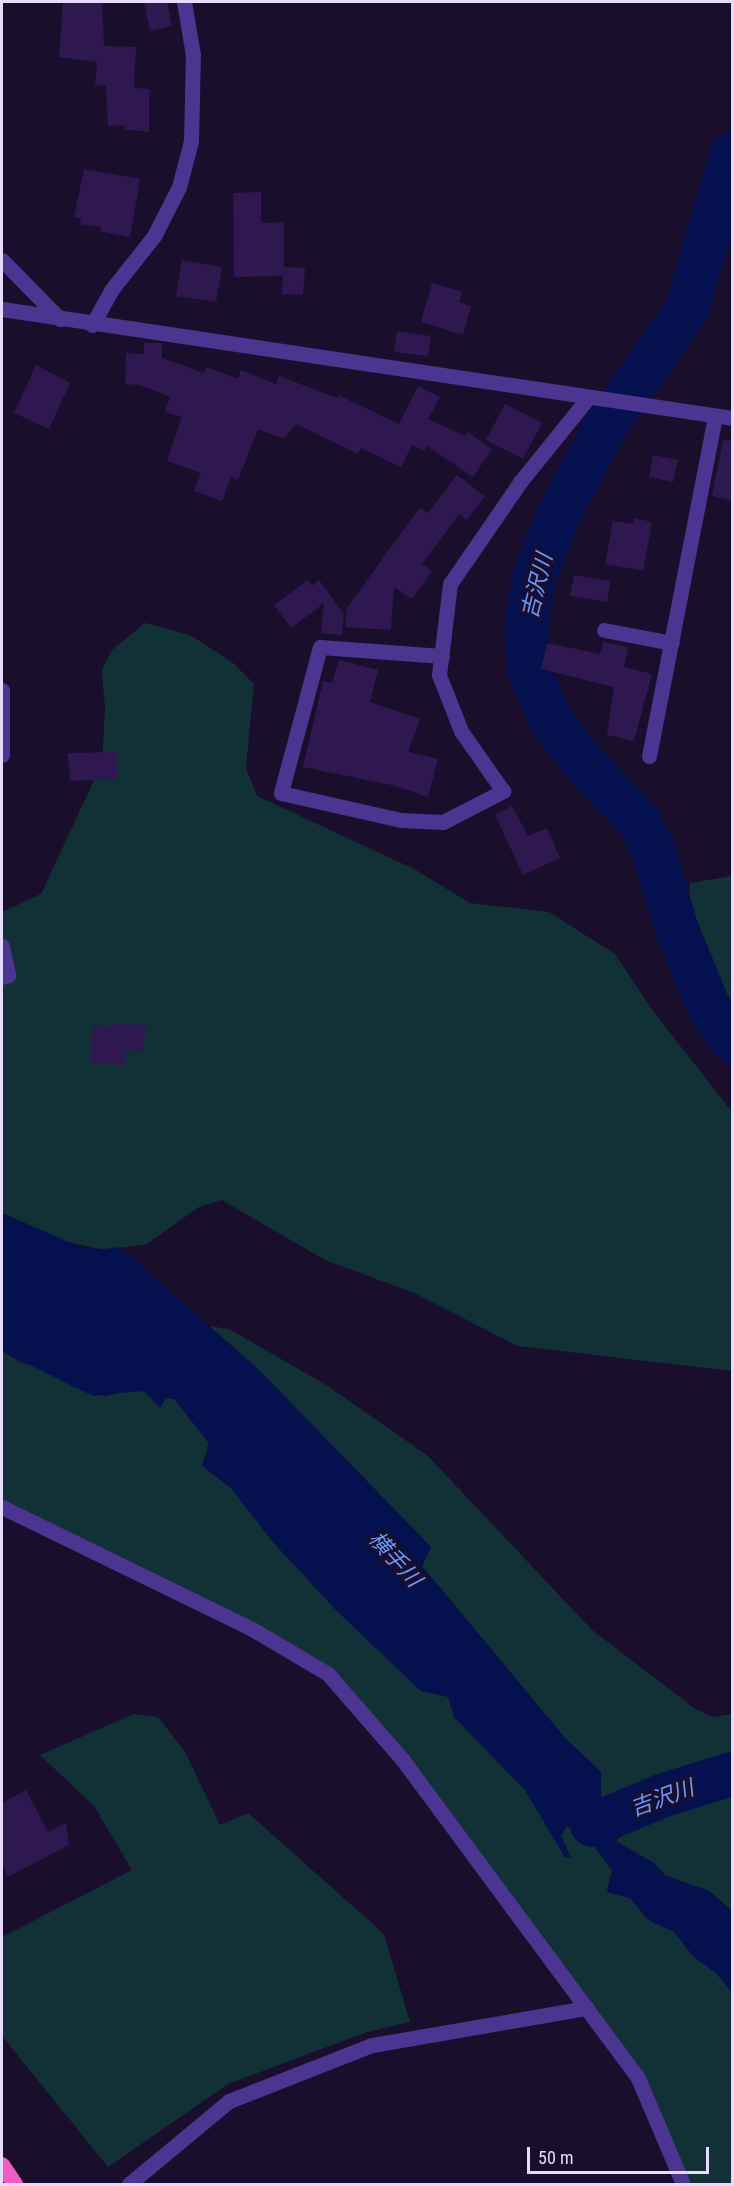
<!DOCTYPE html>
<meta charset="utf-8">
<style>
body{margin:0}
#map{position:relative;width:734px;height:2186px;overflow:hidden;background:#1a0e2d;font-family:"Roboto Condensed","Noto Sans JP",sans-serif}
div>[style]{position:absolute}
.green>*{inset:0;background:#113137}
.water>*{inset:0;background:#05114f}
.river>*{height:44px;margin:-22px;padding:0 22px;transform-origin:22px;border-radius:22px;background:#05114f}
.building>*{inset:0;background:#2f1850}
.minor>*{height:15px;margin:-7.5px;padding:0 7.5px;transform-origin:7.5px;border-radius:7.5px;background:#4b3590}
.trunk>*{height:16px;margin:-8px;padding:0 8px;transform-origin:8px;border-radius:8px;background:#f25bc2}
span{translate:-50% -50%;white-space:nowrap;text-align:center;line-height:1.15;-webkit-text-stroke:6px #1a0e2d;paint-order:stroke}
.water-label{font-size:22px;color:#689aff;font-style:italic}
.frame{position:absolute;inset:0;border:3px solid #e6daff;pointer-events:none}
.scale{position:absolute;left:527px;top:2147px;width:182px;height:27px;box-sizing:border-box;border:3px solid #e6daff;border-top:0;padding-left:8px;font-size:18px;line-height:21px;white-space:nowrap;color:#e6daff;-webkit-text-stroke:4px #1a0e2d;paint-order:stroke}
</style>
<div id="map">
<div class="green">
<i style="clip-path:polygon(145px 623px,190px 635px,232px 662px,254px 684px,246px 768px,257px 796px,414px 869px,470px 903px,549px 912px,615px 954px,653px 1011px,732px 1112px,732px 1371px,518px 1346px,414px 1293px,325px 1260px,222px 1200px,199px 1207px,147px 1244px,105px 1250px,68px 1242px,2px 1213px,2px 912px,41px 894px,102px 763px,105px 710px,102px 670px,112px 650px)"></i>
<i style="clip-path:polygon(732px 876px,732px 1001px,703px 962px,687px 919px,690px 883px)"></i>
<i style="clip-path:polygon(209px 1326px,229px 1329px,328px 1386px,428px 1456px,592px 1630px,694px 1708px,713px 1717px,732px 1714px,732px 1765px,694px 1768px,667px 1788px,633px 1798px,625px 1807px,605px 1807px,599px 1788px,601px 1772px,565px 1738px,422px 1566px,431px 1547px,259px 1370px)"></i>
<i style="clip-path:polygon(2px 1351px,20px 1362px,46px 1370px,75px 1388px,106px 1396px,129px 1390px,145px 1392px,156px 1404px,166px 1398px,174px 1399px,209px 1443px,202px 1466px,231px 1488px,273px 1542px,337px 1611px,421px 1691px,448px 1697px,454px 1717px,525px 1790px,565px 1857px,567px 1848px,561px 1836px,567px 1826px,586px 1835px,612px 1870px,607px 1892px,630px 1898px,646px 1918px,674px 1932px,694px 1957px,721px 1977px,732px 1992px,732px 2184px,683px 2184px,638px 2078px,328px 1674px,2px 1507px)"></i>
<i style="clip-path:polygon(134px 1714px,158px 1717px,185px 1752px,220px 1825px,248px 1813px,384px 1934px,410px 2022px,367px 2032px,228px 2084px,108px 2167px,2px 2036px,2px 1937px,132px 1870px,94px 1806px,40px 1755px)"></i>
<i style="clip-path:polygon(732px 1789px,732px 1911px,709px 1891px,662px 1874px,654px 1863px,617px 1842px,620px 1829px,636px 1816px,673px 1799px)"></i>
</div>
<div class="water">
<i style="clip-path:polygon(2px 1213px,68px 1242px,95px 1250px,120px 1247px,259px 1370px,431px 1547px,422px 1566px,565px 1738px,601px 1772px,601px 1801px,605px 1807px,613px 1809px,615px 1819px,609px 1826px,617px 1842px,654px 1863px,668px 1878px,709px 1891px,732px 1911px,732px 1993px,716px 1973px,694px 1957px,674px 1932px,650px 1921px,630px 1898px,607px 1892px,612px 1870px,586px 1835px,567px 1826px,561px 1836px,571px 1858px,565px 1857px,525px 1790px,454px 1717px,448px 1696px,421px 1691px,337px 1611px,273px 1542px,231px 1488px,202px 1465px,209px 1443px,175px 1399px,166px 1398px,160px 1408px,145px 1392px,139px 1391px,93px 1396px,2px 1351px)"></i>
</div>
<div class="river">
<i style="left:732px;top:154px;width:164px;rotate:106.3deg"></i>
<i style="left:686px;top:311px;width:139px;rotate:125.1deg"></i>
<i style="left:606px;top:425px;width:105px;rotate:117.8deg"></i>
<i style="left:557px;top:518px;width:64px;rotate:111deg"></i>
<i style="left:534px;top:578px;width:49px;rotate:99.5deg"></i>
<i style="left:526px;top:626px;width:42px;rotate:85.9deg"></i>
<i style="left:529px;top:668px;width:55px;rotate:67.6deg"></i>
<i style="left:550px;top:719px;width:59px;rotate:52.5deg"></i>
<i style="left:586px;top:766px;width:76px;rotate:46.1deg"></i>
<i style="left:639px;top:821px;width:28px;rotate:63deg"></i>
<i style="left:652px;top:846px;width:84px;rotate:73.5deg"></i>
<i style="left:676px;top:927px;width:90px;rotate:67.7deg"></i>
<i style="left:710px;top:1010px;width:38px;rotate:55deg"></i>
<i style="left:592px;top:1825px;width:78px;rotate:-22.6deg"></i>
<i style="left:664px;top:1795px;width:71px;rotate:-17.2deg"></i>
</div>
<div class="building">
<i style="clip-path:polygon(63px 2px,102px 2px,104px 46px,136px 47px,134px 88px,149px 89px,149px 132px,124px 129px,125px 125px,108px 126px,106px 86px,95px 85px,97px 62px,59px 57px)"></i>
<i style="clip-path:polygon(144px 2px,167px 2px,172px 26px,150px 31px)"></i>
<i style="clip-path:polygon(84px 169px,140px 179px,130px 237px,100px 231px,101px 227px,80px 224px,81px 219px,74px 217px)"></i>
<i style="clip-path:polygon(261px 192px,261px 223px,284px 222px,284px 267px,305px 268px,303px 295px,282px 294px,283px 276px,234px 277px,233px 193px)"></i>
<i style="clip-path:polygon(182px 260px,222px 267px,216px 302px,176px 296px)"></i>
<i style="clip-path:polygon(432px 283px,462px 292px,459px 302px,471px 306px,463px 335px,421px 322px)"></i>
<i style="clip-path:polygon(397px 331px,431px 336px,428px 356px,394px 352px)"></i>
<i style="clip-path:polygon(144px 343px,162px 343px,162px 358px,204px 373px,206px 367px,238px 379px,241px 370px,276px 384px,279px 376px,337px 398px,338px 395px,399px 424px,418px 386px,440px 397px,428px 419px,465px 436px,468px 432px,492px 449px,473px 477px,427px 446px,424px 451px,412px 445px,401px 467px,361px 448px,358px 454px,296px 424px,284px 439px,258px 429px,238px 480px,231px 477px,222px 501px,194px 491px,201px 473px,167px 461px,182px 417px,165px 412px,170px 397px,140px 385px,125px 384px,126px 353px,144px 354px)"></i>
<i style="clip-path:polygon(36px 365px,70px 383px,49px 429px,14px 413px)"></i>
<i style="clip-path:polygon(505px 404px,542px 423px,523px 459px,486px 440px)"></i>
<i style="clip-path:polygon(723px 440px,732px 441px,732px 500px,712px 496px)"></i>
<i style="clip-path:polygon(653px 455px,678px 460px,673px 482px,649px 477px)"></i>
<i style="clip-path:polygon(457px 475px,485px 496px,467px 520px,459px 514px,422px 564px,432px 571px,412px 599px,394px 587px,391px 630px,345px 627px,347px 608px,420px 507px,428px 513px)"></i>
<i style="clip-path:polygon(634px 518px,652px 522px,643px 571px,605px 564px,613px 521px,633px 524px)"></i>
<i style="clip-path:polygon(574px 575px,611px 581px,607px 602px,570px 596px)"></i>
<i style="clip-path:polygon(308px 580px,312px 586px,319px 580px,344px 614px,342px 635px,321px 633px,324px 603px,291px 628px,274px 605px)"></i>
<i style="clip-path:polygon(603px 642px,628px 647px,624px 667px,652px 674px,634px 741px,607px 735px,614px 687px,541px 669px,547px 643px,600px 654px)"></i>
<i style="clip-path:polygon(339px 660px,378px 670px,370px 702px,420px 719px,408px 752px,438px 759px,428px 797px,396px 786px,303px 767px,323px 681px,332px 683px)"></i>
<i style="clip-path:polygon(117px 752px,117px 779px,70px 781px,68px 753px)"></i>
<i style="clip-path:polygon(512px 806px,528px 836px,547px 828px,560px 858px,523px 875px,495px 815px)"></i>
<i style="clip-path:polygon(114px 1023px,146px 1025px,144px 1051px,126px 1049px,125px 1065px,90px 1063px,93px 1025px,113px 1027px)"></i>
<i style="clip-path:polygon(26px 1790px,48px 1832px,66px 1823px,69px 1845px,8px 1877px,2px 1864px,2px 1803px)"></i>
</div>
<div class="minor">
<i style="left:2px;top:260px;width:83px;rotate:45.5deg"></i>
<i style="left:2px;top:309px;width:738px;rotate:8.49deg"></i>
<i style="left:92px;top:325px;width:41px;rotate:-60.9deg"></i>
<i style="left:112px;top:289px;width:68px;rotate:-51.6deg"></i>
<i style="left:154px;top:236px;width:55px;rotate:-63deg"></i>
<i style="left:179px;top:187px;width:48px;rotate:-75.4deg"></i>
<i style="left:191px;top:141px;width:86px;rotate:-88.7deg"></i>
<i style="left:193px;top:55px;width:54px;rotate:-99.6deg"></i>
<i style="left:604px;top:630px;width:69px;rotate:10.8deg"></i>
<i style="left:442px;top:656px;width:122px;rotate:-175.8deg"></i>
<i style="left:320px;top:647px;width:151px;rotate:105deg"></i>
<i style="left:281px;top:793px;width:123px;rotate:12.7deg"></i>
<i style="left:401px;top:820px;width:42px;rotate:2.7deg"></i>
<i style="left:443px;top:822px;width:68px;rotate:-27.3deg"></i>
<i style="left:503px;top:791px;width:73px;rotate:-125deg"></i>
<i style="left:461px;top:731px;width:60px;rotate:-111.4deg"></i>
<i style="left:439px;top:675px;width:92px;rotate:-83.1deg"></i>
<i style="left:450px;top:584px;width:124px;rotate:-55.5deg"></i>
<i style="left:520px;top:482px;width:108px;rotate:-51deg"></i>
<i style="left:2px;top:690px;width:65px;rotate:90deg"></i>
<i style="left:649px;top:756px;width:346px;rotate:-79deg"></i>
<i style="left:2px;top:946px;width:30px;rotate:78deg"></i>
<i style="left:8px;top:975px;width:6px;rotate:162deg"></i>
<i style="left:2px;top:1507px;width:278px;rotate:26deg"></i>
<i style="left:252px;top:1629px;width:88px;rotate:30.6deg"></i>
<i style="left:328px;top:1674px;width:113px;rotate:49deg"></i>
<i style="left:402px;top:1759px;width:397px;rotate:53.5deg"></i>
<i style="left:638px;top:2078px;width:115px;rotate:67deg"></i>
<i style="left:129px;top:2184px;width:130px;rotate:-39.7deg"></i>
<i style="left:229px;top:2101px;width:154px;rotate:-21.4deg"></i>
<i style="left:372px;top:2045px;width:218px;rotate:-9.8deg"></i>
</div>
<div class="trunk">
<i style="left:2px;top:2165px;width:23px;rotate:56deg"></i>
</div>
<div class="water-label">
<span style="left:537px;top:586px;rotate:-76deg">吉沢川</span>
<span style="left:395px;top:1559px;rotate:48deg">横手川</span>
<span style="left:662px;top:1798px;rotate:-20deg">吉沢川</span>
</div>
<div class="frame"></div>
<div class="scale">50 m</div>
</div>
